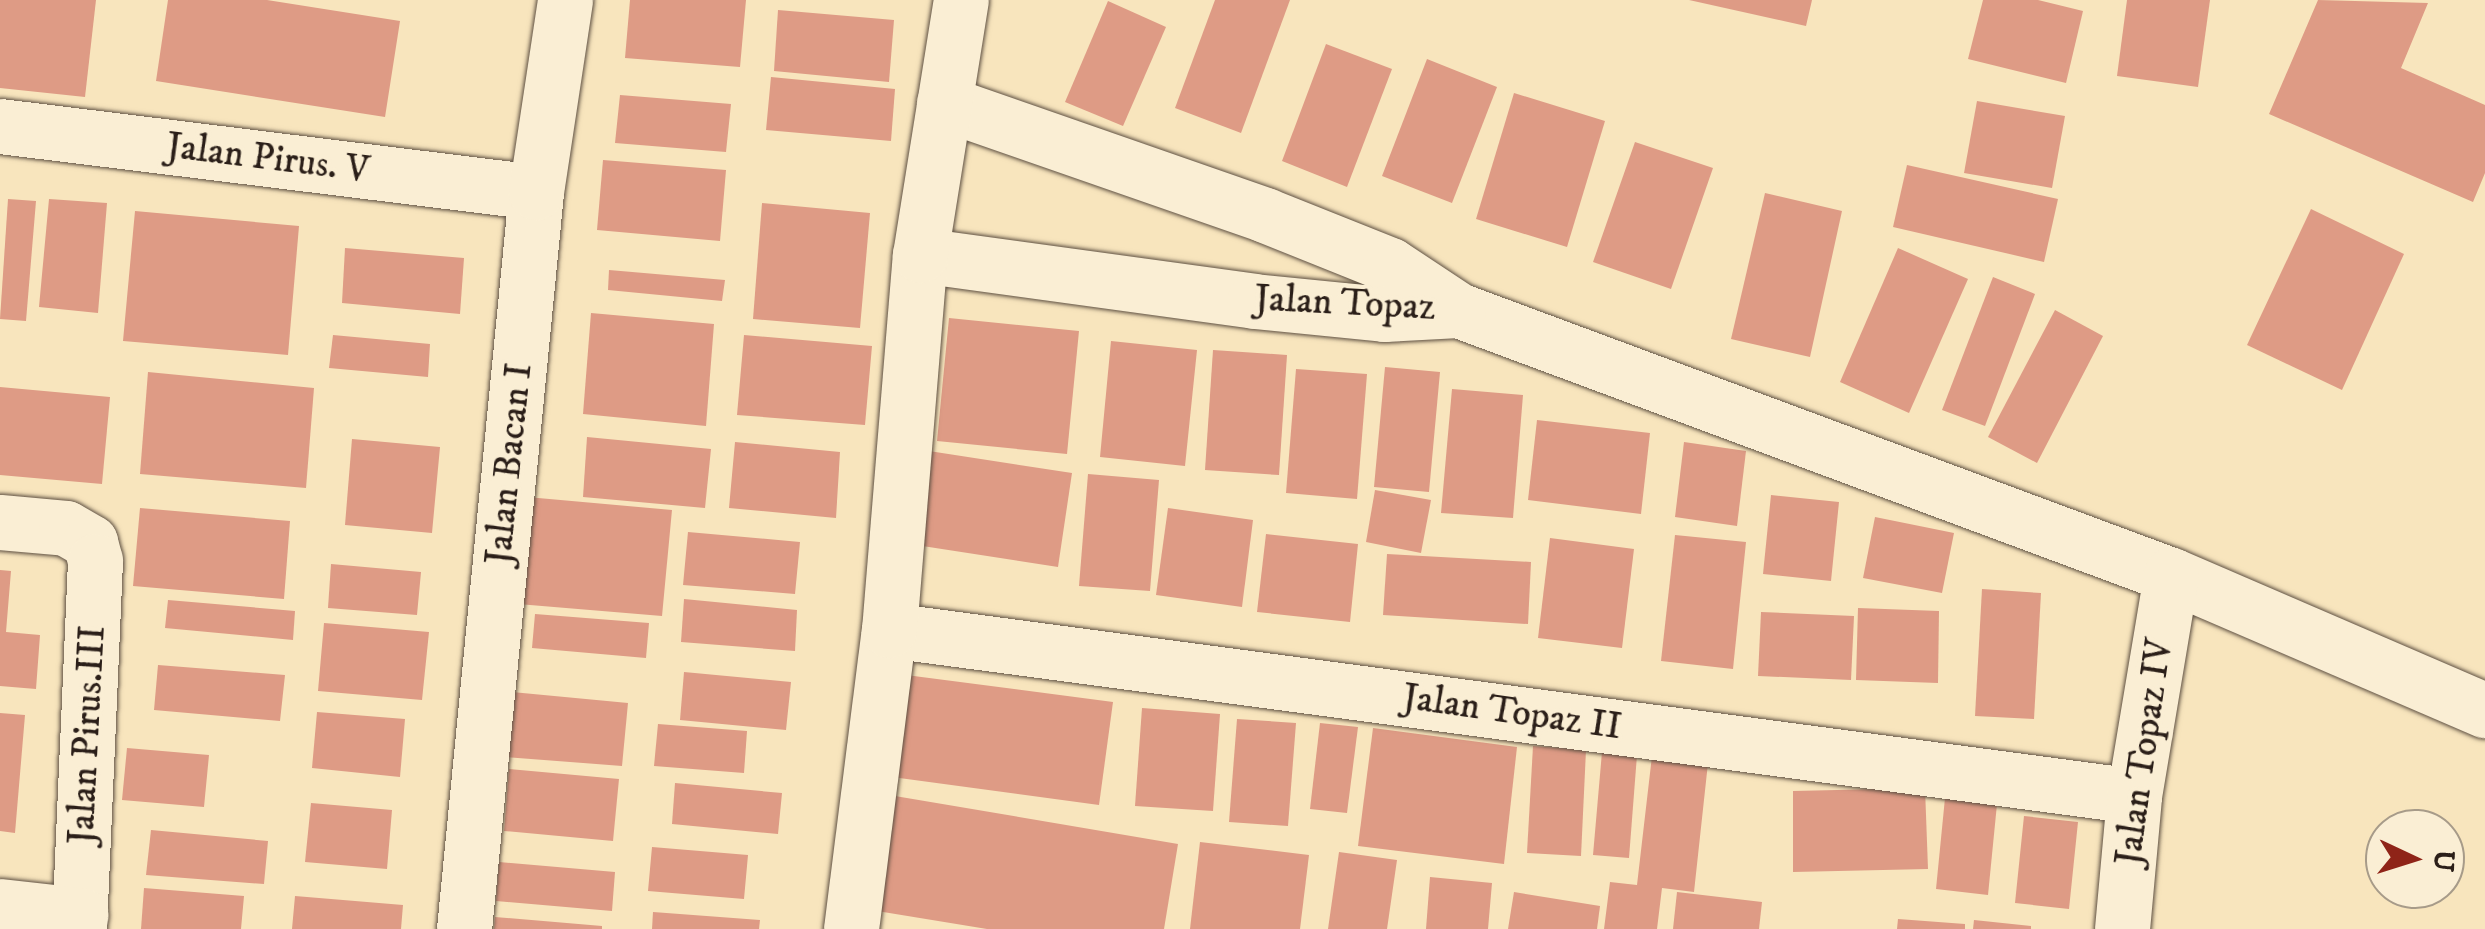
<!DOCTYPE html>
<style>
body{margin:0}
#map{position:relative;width:2485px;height:929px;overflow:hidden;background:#f8e5bd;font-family:"IM FELL DW Pica",serif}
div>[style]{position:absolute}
.building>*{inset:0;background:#de9b85}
.roads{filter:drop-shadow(0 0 2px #5e5042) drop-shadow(0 0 2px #5e5042)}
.minor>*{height:55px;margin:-27.5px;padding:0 27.5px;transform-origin:27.5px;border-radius:27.5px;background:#faeed4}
span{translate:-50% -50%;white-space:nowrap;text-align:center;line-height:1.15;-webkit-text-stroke:8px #faeed4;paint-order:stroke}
.street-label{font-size:38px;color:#2b1f19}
.north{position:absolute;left:2365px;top:809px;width:100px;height:100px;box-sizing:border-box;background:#faeed4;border:2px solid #a79b89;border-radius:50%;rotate:94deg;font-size:28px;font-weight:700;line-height:40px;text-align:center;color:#2b1f19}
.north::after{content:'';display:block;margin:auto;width:35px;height:45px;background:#8f2418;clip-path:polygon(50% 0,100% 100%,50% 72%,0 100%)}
</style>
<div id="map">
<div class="building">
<i style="clip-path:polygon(0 0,96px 0,85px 97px,0 88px)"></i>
<i style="clip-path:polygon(168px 0,267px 0,400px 21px,385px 117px,156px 81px)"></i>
<i style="clip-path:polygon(630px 0,746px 0,740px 67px,625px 58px)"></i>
<i style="clip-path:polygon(1215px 0,1290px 0,1241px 133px,1175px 108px)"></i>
<i style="clip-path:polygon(1689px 0,1812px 0,1806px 26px)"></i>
<i style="clip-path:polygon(1983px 0,2038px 0,2083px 11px,2066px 83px,1968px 59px)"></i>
<i style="clip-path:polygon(2127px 0,2210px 0,2198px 87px,2117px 76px)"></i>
<i style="clip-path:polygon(2318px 0,2428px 3px,2401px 68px,2485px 105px,2485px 173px,2473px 202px,2269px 114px)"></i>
<i style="clip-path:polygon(1108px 1px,1166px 27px,1123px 126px,1065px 102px)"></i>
<i style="clip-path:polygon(778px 10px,894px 20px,889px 82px,774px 71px)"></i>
<i style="clip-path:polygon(1326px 44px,1392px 69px,1347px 187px,1282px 161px)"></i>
<i style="clip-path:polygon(1427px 59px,1497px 87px,1452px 203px,1382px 176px)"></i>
<i style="clip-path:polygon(771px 77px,895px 89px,891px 141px,766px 130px)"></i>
<i style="clip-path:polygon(1514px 93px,1605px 121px,1567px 247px,1476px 219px)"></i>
<i style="clip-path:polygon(620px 95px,731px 104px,726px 152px,615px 143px)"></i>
<i style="clip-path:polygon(1977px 101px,2065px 116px,2052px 188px,1964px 173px)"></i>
<i style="clip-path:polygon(1635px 142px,1713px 168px,1671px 289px,1593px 262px)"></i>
<i style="clip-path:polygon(603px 160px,726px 170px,720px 241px,597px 230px)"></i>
<i style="clip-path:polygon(1907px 165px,2058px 199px,2044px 262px,1893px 227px)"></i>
<i style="clip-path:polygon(1765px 193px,1842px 211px,1810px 357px,1731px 339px)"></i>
<i style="clip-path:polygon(8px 199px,36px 201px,26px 321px,0 319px)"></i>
<i style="clip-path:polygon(49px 199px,107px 203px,98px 313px,39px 307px)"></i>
<i style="clip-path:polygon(762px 203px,870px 213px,860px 328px,753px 319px)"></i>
<i style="clip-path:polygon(2311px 209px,2404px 254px,2342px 390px,2247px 345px)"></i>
<i style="clip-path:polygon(135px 211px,299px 226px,288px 355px,123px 341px)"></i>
<i style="clip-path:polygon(345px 248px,464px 258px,460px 314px,342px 303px)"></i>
<i style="clip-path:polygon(1898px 248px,1968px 279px,1909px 413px,1840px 382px)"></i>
<i style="clip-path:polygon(609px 270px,725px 280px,722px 301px,608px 290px)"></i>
<i style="clip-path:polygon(1993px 277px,2035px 294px,1985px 426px,1942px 410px)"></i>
<i style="clip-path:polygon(2055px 310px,2103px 336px,2037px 463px,1988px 437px)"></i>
<i style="clip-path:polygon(591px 313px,714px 324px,706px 426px,583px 414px)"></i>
<i style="clip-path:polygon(949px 318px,1079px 331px,1067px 454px,937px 441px)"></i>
<i style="clip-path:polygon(333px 335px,430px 344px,428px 377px,329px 368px)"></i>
<i style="clip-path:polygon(744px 335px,872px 346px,865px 425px,737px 415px)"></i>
<i style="clip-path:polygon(1111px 341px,1197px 350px,1185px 466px,1100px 457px)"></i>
<i style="clip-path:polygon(1213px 350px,1287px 355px,1279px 475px,1205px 470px)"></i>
<i style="clip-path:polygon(1385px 367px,1440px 372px,1429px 492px,1374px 487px)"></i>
<i style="clip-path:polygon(1296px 369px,1367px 374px,1357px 499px,1286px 493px)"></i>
<i style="clip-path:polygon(148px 372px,314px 388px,306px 488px,140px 474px)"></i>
<i style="clip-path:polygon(0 387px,110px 397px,102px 484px,0 475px)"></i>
<i style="clip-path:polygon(1452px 389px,1523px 395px,1513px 518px,1441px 513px)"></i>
<i style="clip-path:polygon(1537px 420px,1650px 433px,1641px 514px,1528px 500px)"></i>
<i style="clip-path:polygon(587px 437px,711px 449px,705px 508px,583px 497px)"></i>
<i style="clip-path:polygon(352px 439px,440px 447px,432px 533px,345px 525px)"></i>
<i style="clip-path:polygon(735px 442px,840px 452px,836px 518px,729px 508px)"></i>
<i style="clip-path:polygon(1684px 442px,1746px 451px,1737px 526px,1675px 517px)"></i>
<i style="clip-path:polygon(929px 451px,1072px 473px,1058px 567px,916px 545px)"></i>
<i style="clip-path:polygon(1088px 474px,1159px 480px,1150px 591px,1079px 586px)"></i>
<i style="clip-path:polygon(1375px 490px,1431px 500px,1421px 553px,1366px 542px)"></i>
<i style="clip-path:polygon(1771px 495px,1839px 502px,1831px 581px,1763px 574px)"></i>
<i style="clip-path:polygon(527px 497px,672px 510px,662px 616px,518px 604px)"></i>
<i style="clip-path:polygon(140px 508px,290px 521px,284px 599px,133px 586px)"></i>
<i style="clip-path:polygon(1168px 508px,1253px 520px,1242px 607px,1156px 595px)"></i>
<i style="clip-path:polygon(1875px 517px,1954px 533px,1942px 593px,1863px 578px)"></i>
<i style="clip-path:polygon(688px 532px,800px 542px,795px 594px,683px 585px)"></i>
<i style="clip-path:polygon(1266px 534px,1358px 544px,1350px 622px,1257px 612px)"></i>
<i style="clip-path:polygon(1675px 535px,1746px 542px,1733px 669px,1661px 661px)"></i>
<i style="clip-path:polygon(1550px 538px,1634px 549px,1622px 648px,1538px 638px)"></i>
<i style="clip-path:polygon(1387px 554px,1531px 562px,1528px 624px,1383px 615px)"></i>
<i style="clip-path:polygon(331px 564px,421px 572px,417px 615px,328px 608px)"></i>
<i style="clip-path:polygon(0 570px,11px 571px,6px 632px,40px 635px,36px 689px,0 686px)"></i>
<i style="clip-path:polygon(1982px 589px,2041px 593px,2034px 719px,1975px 716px)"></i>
<i style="clip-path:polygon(684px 599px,797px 610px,795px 651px,681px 642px)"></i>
<i style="clip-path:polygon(168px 600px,295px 611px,293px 640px,165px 628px)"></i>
<i style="clip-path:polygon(1858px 608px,1939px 611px,1938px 683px,1856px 680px)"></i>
<i style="clip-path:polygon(1761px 612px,1854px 616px,1851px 680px,1758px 676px)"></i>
<i style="clip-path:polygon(535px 614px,649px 623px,646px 658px,532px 648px)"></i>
<i style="clip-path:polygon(324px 623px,429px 632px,422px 700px,318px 691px)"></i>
<i style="clip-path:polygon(158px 665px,285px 675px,280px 721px,154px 710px)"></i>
<i style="clip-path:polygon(684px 672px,791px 682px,786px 730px,680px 720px)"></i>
<i style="clip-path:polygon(906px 675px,1113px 702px,1099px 805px,892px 777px)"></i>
<i style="clip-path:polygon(512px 692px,628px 703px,622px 766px,506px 757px)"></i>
<i style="clip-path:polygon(1142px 708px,1220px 714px,1213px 811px,1135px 806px)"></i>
<i style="clip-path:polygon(317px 712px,405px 719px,400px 777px,312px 768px)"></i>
<i style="clip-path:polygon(0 713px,25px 715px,15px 833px,0 831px)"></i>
<i style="clip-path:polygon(1237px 719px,1296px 723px,1288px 826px,1229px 822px)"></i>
<i style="clip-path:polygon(1320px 723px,1358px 727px,1347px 813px,1310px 809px)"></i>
<i style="clip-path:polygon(658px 724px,747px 731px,744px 773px,654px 766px)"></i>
<i style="clip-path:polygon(1373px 728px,1517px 747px,1504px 864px,1358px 846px)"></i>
<i style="clip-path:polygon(1533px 746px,1586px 750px,1581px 856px,1527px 853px)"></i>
<i style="clip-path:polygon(127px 748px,209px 755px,204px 807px,122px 800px)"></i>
<i style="clip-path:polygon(1602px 752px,1637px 755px,1629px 858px,1593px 855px)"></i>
<i style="clip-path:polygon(1652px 756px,1708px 763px,1694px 892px,1662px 888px,1657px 929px,1604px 929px,1610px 882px,1637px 885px)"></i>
<i style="clip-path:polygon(509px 769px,619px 779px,613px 841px,504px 831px)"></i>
<i style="clip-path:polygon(675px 783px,782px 793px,778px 834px,672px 824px)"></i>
<i style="clip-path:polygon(1925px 788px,1928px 869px,1793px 872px,1793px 791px)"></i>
<i style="clip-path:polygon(889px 795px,1178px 844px,1164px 929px,987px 929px,871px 910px)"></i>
<i style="clip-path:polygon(1945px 798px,1997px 804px,1988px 895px,1936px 889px)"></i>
<i style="clip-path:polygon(311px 803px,392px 810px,387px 869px,305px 862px)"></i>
<i style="clip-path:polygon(2024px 816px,2078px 822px,2069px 909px,2015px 903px)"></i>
<i style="clip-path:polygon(151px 830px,268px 841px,264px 884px,146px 875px)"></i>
<i style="clip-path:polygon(1200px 842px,1309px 855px,1300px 929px,1190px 929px)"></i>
<i style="clip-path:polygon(652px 847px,748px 855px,744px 899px,648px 891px)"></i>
<i style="clip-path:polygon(1339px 852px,1397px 860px,1387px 929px,1328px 929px)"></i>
<i style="clip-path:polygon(499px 862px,615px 872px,612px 911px,496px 901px)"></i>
<i style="clip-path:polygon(1430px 877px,1492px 883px,1488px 929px,1426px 929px)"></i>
<i style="clip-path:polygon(144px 888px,244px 896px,241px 929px,141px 929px)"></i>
<i style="clip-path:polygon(1514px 892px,1600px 906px,1597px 929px,1508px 929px)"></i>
<i style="clip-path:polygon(1677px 892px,1762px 902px,1759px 929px,1673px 929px)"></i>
<i style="clip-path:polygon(295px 896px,403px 905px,401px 929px,292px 929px)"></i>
<i style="clip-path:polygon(653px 912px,760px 920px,759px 929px,652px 929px)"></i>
<i style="clip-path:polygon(495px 917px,602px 926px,602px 929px,494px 929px)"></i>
<i style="clip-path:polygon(1898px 919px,1965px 924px,1965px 929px,1897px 929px)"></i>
<i style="clip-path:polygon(1974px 920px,2031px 926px,2031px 929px,1973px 929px)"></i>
</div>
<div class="roads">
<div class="minor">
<i style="left:944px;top:103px;width:340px;rotate:19.2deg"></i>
<i style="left:1265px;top:215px;width:135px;rotate:21.8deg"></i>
<i style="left:1390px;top:265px;width:82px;rotate:33.5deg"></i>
<i style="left:1458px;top:310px;width:761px;rotate:20.39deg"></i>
<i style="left:2171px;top:575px;width:342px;rotate:23.3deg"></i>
<i style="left:0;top:126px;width:540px;rotate:7.02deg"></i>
<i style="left:920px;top:255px;width:337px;rotate:7.8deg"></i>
<i style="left:1254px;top:301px;width:131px;rotate:5.7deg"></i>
<i style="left:1384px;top:314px;width:74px;rotate:-3.1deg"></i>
<i style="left:0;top:522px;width:66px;rotate:5.2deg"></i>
<i style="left:66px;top:528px;width:28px;rotate:30deg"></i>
<i style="left:90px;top:542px;width:20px;rotate:75deg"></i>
<i style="left:95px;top:561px;width:368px;rotate:92.5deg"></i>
<i style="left:889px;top:630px;width:1256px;rotate:7.59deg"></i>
<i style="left:0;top:906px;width:81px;rotate:6.4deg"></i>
<i style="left:464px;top:929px;width:741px;rotate:-84.42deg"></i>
<i style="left:536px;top:192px;width:194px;rotate:-81.4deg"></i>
<i style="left:851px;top:929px;width:301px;rotate:-82.8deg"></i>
<i style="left:889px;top:630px;width:376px;rotate:-85.3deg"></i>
<i style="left:920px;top:255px;width:258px;rotate:-80.9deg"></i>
<i style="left:2122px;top:929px;width:134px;rotate:-84.8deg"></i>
<i style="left:2134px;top:796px;width:224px;rotate:-80.5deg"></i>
</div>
</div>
<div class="street-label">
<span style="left:268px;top:159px;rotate:7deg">Jalan Pirus. V</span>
<span style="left:1345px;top:304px;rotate:3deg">Jalan Topaz</span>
<span style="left:510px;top:464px;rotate:-84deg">Jalan Bacan I</span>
<span style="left:1512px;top:713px;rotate:8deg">Jalan Topaz II</span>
<span style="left:88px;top:735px;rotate:-87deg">Jalan Pirus.III</span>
<span style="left:2145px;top:752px;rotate:-82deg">Jalan Topaz IV</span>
</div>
<div class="north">U</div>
</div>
